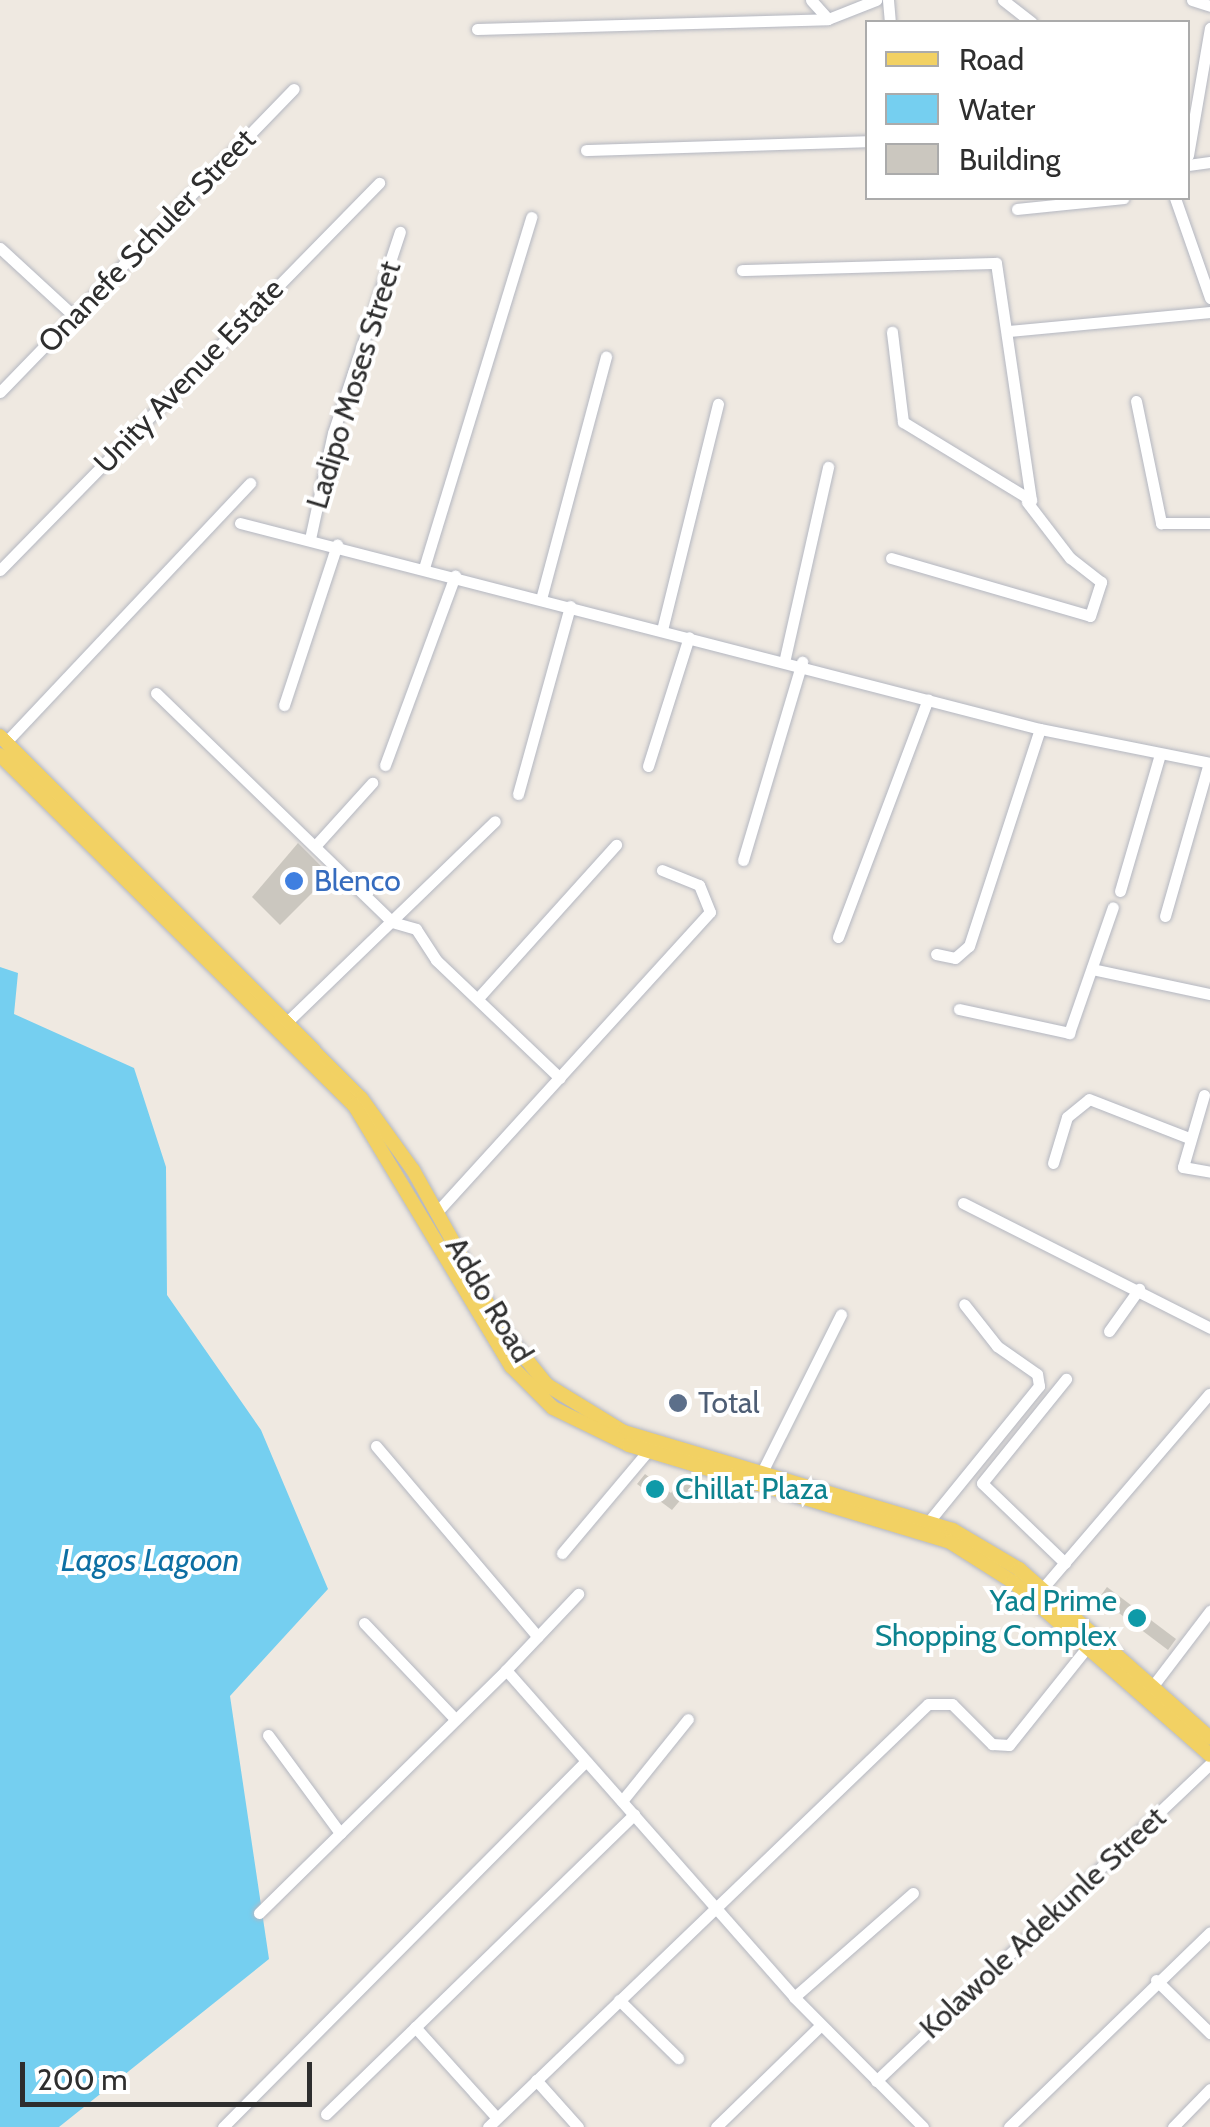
<!DOCTYPE html>
<style>
body{margin:0}
#map{position:relative;width:1210px;height:2127px;overflow:hidden;background:#efe9e1;font-family:Cabin,sans-serif}
div>[style]{position:absolute}
.water>*{inset:0;background:#75cff0}
.building>*{inset:0;background:#cbc7bf}
.roads{filter:drop-shadow(0 0 2px #b4b7c1) drop-shadow(0 0 2px #b4b7c1)}
.minor>*{height:11px;margin:-5.5px;padding:0 5.5px;transform-origin:5.5px;border-radius:5.5px;background:#fff}
.major>*{height:14px;margin:-7px;padding:0 7px;transform-origin:7px;border-radius:7px;background:#f2d163}
.dots>*{width:28px;height:28px;translate:-50% -50%;box-sizing:border-box;border:5px solid #fff;border-radius:50%}
span{translate:-50% -50%;white-space:nowrap;text-align:center;line-height:1.15;-webkit-text-stroke:8px #fff;paint-order:stroke}
.street-label{font-size:30px;color:#2e2e2e}
.shop-label{font-size:30px;color:#366cbe}
.left{translate:0 -50%;text-align:left}
.service-label{font-size:30px;color:#4e5e75}
.culture-label{font-size:30px;color:#0d838f}
.right{translate:-100% -50%;text-align:right}
.water-label{font-size:32px;color:#0d6fa3;font-style:italic}
.legend{position:absolute;left:865px;top:20px;width:325px;height:180px;box-sizing:border-box;background:#fff;border:2px solid #ababab;margin:0;padding:12px 18px;list-style:none;font-size:30px;color:#2e2e2e}
.legend li{display:flex;align-items:center;gap:20px;height:50px}
.legend b{width:50px;border:2px solid #ababab}
.scale{position:absolute;left:20px;top:2062px;width:292px;height:45px;box-sizing:border-box;border:5px solid #2e2e2e;border-top:0;padding-left:12px;font-size:30px;line-height:35px;white-space:nowrap;color:#2e2e2e;-webkit-text-stroke:8px #fff;paint-order:stroke}
</style>
<div id="map">
<div class="water">
<i style="clip-path:polygon(0 967px,18px 973px,14px 1014px,134px 1068px,166px 1167px,167px 1295px,261px 1430px,328px 1589px,230px 1696px,269px 1959px,59px 2127px,0 2127px)"></i>
</div>
<div class="building">
<i style="clip-path:polygon(298px 843px,330px 875px,280px 925px,252px 897px)"></i>
<i style="clip-path:polygon(645px 1474px,671px 1493px,683px 1477px,693px 1485px,672px 1510px,637px 1484px)"></i>
<i style="clip-path:polygon(1107px 1587px,1176px 1639px,1168px 1650px,1099px 1598px)"></i>
</div>
<div class="roads">
<div class="minor">
<i style="left:811px;top:0;width:25px;rotate:48deg"></i>
<i style="left:888px;top:0;width:22px;rotate:85deg"></i>
<i style="left:1003px;top:0;width:36px;rotate:38deg"></i>
<i style="left:1192px;top:0;width:19px;rotate:18deg"></i>
<i style="left:477px;top:29px;width:351px;rotate:-1.6deg"></i>
<i style="left:828px;top:19px;width:52px;rotate:-21.6deg"></i>
<i style="left:586px;top:150px;width:282px;rotate:-1.8deg"></i>
<i style="left:1188px;top:155px;width:129px;rotate:-80.2deg"></i>
<i style="left:1188px;top:165px;width:22px;rotate:-8deg"></i>
<i style="left:1175px;top:198px;width:106px;rotate:70.7deg"></i>
<i style="left:1017px;top:209px;width:107px;rotate:-5.9deg"></i>
<i style="left:0;top:248px;width:100px;rotate:42.6deg"></i>
<i style="left:742px;top:270px;width:254px;rotate:-1.6deg"></i>
<i style="left:996px;top:263px;width:240px;rotate:81.6deg"></i>
<i style="left:1031px;top:500px;width:150px;rotate:-148.6deg"></i>
<i style="left:903px;top:422px;width:91px;rotate:-97deg"></i>
<i style="left:1009px;top:331px;width:202px;rotate:-5.4deg"></i>
<i style="left:0;top:392px;width:422px;rotate:-45.9deg"></i>
<i style="left:1136px;top:401px;width:125px;rotate:78.4deg"></i>
<i style="left:1161px;top:523px;width:49px"></i>
<i style="left:240px;top:523px;width:826px;rotate:14.44deg"></i>
<i style="left:1040px;top:729px;width:173px;rotate:11.3deg"></i>
<i style="left:310px;top:539px;width:108px;rotate:-77.8deg"></i>
<i style="left:333px;top:433px;width:212px;rotate:-71.6deg"></i>
<i style="left:891px;top:558px;width:207px;rotate:16.2deg"></i>
<i style="left:1090px;top:616px;width:36px;rotate:-72deg"></i>
<i style="left:1101px;top:582px;width:39px;rotate:-142deg"></i>
<i style="left:1070px;top:558px;width:71px;rotate:-127.5deg"></i>
<i style="left:424px;top:568px;width:367px;rotate:-73deg"></i>
<i style="left:0;top:570px;width:542px;rotate:-45.6deg"></i>
<i style="left:541px;top:599px;width:251px;rotate:-75deg"></i>
<i style="left:662px;top:630px;width:233px;rotate:-76.1deg"></i>
<i style="left:785px;top:658px;width:196px;rotate:-77.3deg"></i>
<i style="left:156px;top:693px;width:329px;rotate:44.1deg"></i>
<i style="left:392px;top:922px;width:25px;rotate:16deg"></i>
<i style="left:416px;top:929px;width:37px;rotate:57deg"></i>
<i style="left:436px;top:960px;width:171px;rotate:43.6deg"></i>
<i style="left:284px;top:705px;width:169px;rotate:-71.7deg"></i>
<i style="left:6px;top:742px;width:356px;rotate:-46.7deg"></i>
<i style="left:385px;top:765px;width:202px;rotate:-69.7deg"></i>
<i style="left:648px;top:766px;width:135px;rotate:-72.4deg"></i>
<i style="left:518px;top:794px;width:195px;rotate:-74.5deg"></i>
<i style="left:316px;top:845px;width:84px;rotate:-47.9deg"></i>
<i style="left:743px;top:860px;width:207px;rotate:-73.4deg"></i>
<i style="left:1120px;top:891px;width:143px;rotate:-73.7deg"></i>
<i style="left:1165px;top:916px;width:159px;rotate:-74deg"></i>
<i style="left:838px;top:937px;width:254px;rotate:-69.3deg"></i>
<i style="left:936px;top:954px;width:19px;rotate:12deg"></i>
<i style="left:955px;top:958px;width:18px;rotate:-41deg"></i>
<i style="left:969px;top:946px;width:228px;rotate:-71.9deg"></i>
<i style="left:1092px;top:969px;width:121px;rotate:12deg"></i>
<i style="left:479px;top:997px;width:205px;rotate:-48deg"></i>
<i style="left:959px;top:1009px;width:113px;rotate:12.3deg"></i>
<i style="left:1069px;top:1033px;width:133px;rotate:-70.8deg"></i>
<i style="left:289px;top:1020px;width:286px;rotate:-44deg"></i>
<i style="left:1204px;top:1095px;width:75px;rotate:106.3deg"></i>
<i style="left:1183px;top:1167px;width:27px;rotate:10deg"></i>
<i style="left:1053px;top:1163px;width:48px;rotate:-73.1deg"></i>
<i style="left:1067px;top:1117px;width:28px;rotate:-39deg"></i>
<i style="left:1089px;top:1099px;width:107px;rotate:21.3deg"></i>
<i style="left:963px;top:1203px;width:277px;rotate:26.8deg"></i>
<i style="left:436px;top:1213px;width:407px;rotate:-47.7deg"></i>
<i style="left:710px;top:912px;width:29px;rotate:-112deg"></i>
<i style="left:699px;top:885px;width:40px;rotate:-158deg"></i>
<i style="left:1109px;top:1331px;width:52px;rotate:-54.5deg"></i>
<i style="left:376px;top:1446px;width:250px;rotate:49.7deg"></i>
<i style="left:763px;top:1470px;width:174px;rotate:-63.4deg"></i>
<i style="left:930px;top:1520px;width:173px;rotate:-50.9deg"></i>
<i style="left:1039px;top:1386px;width:12px;rotate:-99deg"></i>
<i style="left:1037px;top:1374px;width:49px;rotate:-145deg"></i>
<i style="left:997px;top:1346px;width:53px;rotate:-128.2deg"></i>
<i style="left:562px;top:1553px;width:133px;rotate:-49.9deg"></i>
<i style="left:1065px;top:1563px;width:115px;rotate:-136.1deg"></i>
<i style="left:982px;top:1483px;width:134px;rotate:-51.1deg"></i>
<i style="left:1042px;top:1589px;width:257px;rotate:-49.4deg"></i>
<i style="left:364px;top:1623px;width:132px;rotate:46.5deg"></i>
<i style="left:506px;top:1670px;width:105px;rotate:-46.5deg"></i>
<i style="left:1152px;top:1687px;width:96px;rotate:-52.7deg"></i>
<i style="left:268px;top:1735px;width:122px;rotate:53.7deg"></i>
<i style="left:622px;top:1801px;width:105px;rotate:-51.2deg"></i>
<i style="left:913px;top:1893px;width:158px;rotate:138.8deg"></i>
<i style="left:794px;top:1997px;width:183px;rotate:45.2deg"></i>
<i style="left:259px;top:1913px;width:346px;rotate:-44.5deg"></i>
<i style="left:506px;top:1670px;width:436px;rotate:48.6deg"></i>
<i style="left:1156px;top:1980px;width:76px;rotate:44.5deg"></i>
<i style="left:619px;top:2000px;width:83px;rotate:44.5deg"></i>
<i style="left:415px;top:2027px;width:122px;rotate:48deg"></i>
<i style="left:536px;top:2080px;width:63px;rotate:48.2deg"></i>
<i style="left:876px;top:2081px;width:460px;rotate:-43.5deg"></i>
<i style="left:326px;top:2114px;width:430px;rotate:-44.2deg"></i>
<i style="left:223px;top:2127px;width:515px;rotate:-45.24deg"></i>
<i style="left:488px;top:2127px;width:610px;rotate:-43.87deg"></i>
<i style="left:928px;top:1704px;width:24px"></i>
<i style="left:952px;top:1704px;width:57px;rotate:45deg"></i>
<i style="left:992px;top:1744px;width:17px;rotate:3deg"></i>
<i style="left:1009px;top:1745px;width:133px;rotate:-51.4deg"></i>
<i style="left:716px;top:2127px;width:146px;rotate:-44.2deg"></i>
<i style="left:1009px;top:2127px;width:280px;rotate:-44.1deg"></i>
<i style="left:1173px;top:2127px;width:53px;rotate:-45.8deg"></i>
</div>
<div class="major">
<i style="left:0;top:736px;width:511px;rotate:45.08deg"></i>
<i style="left:361px;top:1098px;width:89px;rotate:54.2deg"></i>
<i style="left:413px;top:1170px;width:182px;rotate:60.8deg"></i>
<i style="left:502px;top:1329px;width:72px;rotate:51.2deg"></i>
<i style="left:547px;top:1385px;width:90px;rotate:31.4deg"></i>
<i style="left:624px;top:1432px;width:343px;rotate:16.6deg"></i>
<i style="left:953px;top:1530px;width:77px;rotate:30.6deg"></i>
<i style="left:1019px;top:1569px;width:255px;rotate:41.5deg"></i>
<i style="left:0;top:755px;width:498px;rotate:44.7deg"></i>
<i style="left:354px;top:1105px;width:305px;rotate:59deg"></i>
<i style="left:511px;top:1366px;width:59px;rotate:45deg"></i>
<i style="left:553px;top:1408px;width:85px;rotate:26deg"></i>
<i style="left:629px;top:1445px;width:335px;rotate:16.8deg"></i>
<i style="left:950px;top:1542px;width:75px;rotate:32.4deg"></i>
<i style="left:1013px;top:1582px;width:262px;rotate:41.3deg"></i>
</div>
</div>
<div class="dots">
<i style="left:294px;top:881px;background:#3f7fe0"></i>
<i style="left:678px;top:1403px;background:#5c6f8a"></i>
<i style="left:655px;top:1489px;background:#0f9aa8"></i>
<i style="left:1137px;top:1618px;background:#0f9aa8"></i>
</div>
<div class="street-label">
<span style="left:147px;top:241px;rotate:-46deg">Onanefe Schuler Street</span>
<span style="left:189px;top:376px;rotate:-46deg">Unity Avenue Estate</span>
<span style="left:354px;top:385px;rotate:-73deg">Ladipo Moses Street</span>
<span style="left:489px;top:1300px;rotate:59deg">Addo Road</span>
<span style="left:1043px;top:1923px;rotate:-43deg">Kolawole Adekunle Street</span>
</div>
<div class="shop-label">
<span class="left" style="left:314px;top:881px">Blenco</span>
</div>
<div class="service-label">
<span class="left" style="left:698px;top:1403px">Total</span>
</div>
<div class="culture-label">
<span class="left" style="left:675px;top:1489px">Chillat Plaza</span>
<span class="right" style="left:1117px;top:1618px">Yad Prime<br>Shopping Complex</span>
</div>
<div class="water-label">
<span style="left:150px;top:1560px">Lagos Lagoon</span>
</div>
<ul class="legend">
<li><b style="height:12px;background:#f2d163"></b>Road</li>
<li><b style="height:28px;background:#75cff0"></b>Water</li>
<li><b style="height:28px;background:#cbc7bf"></b>Building</li>
</ul>
<div class="scale">200 m</div>
</div>
